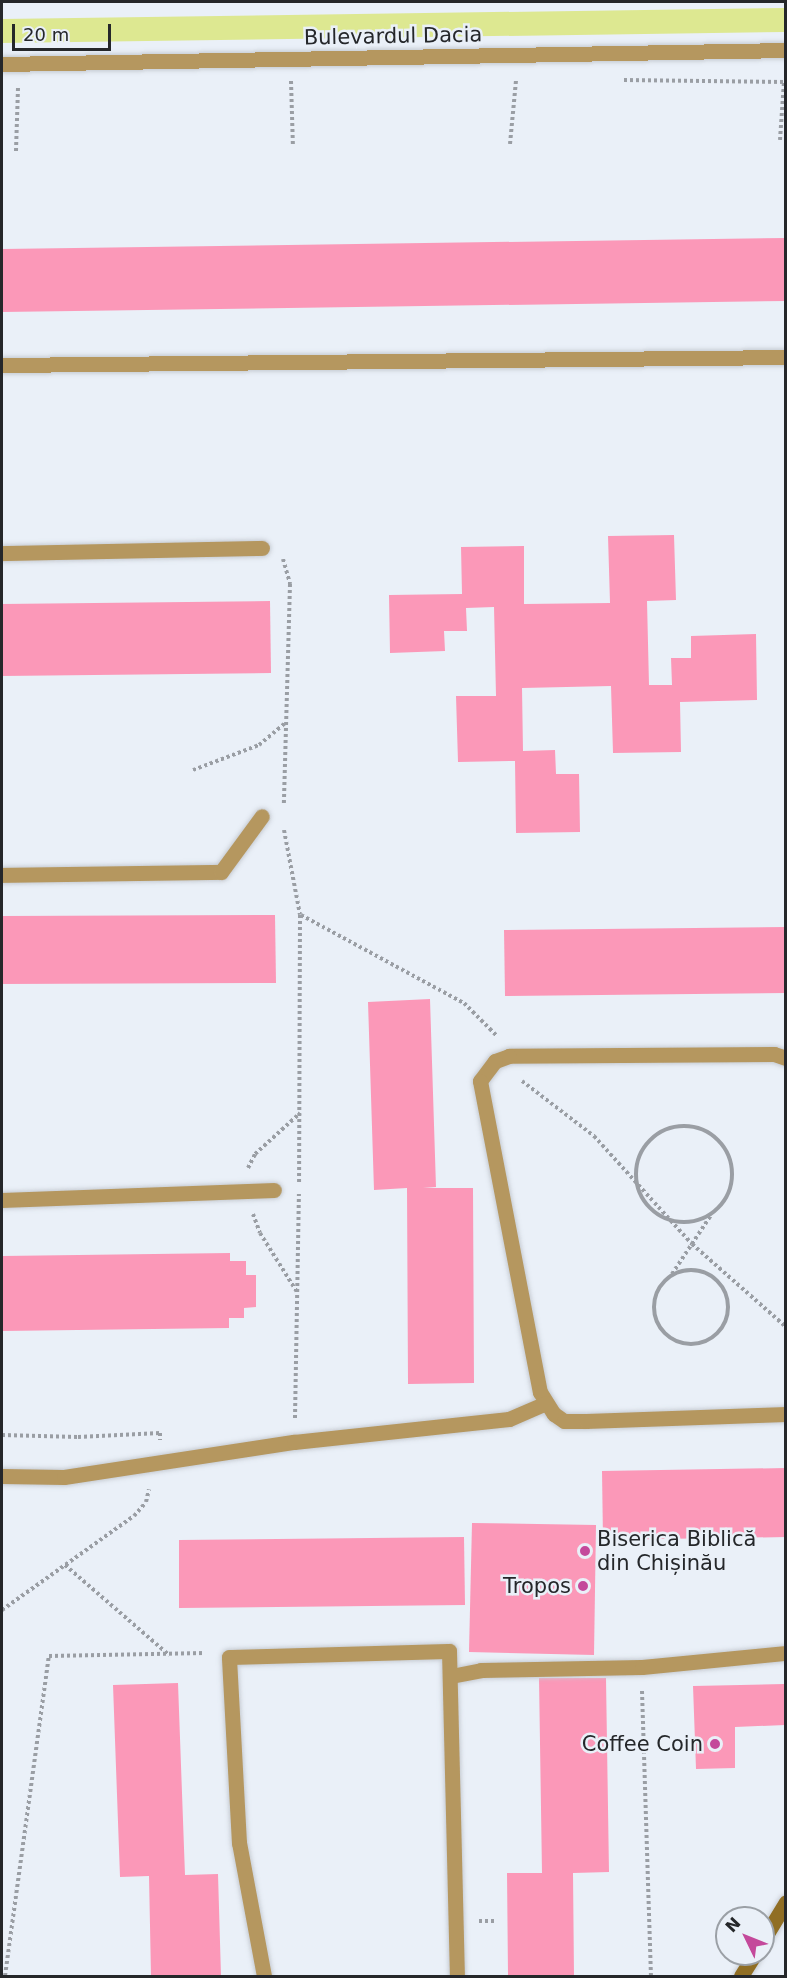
<!DOCTYPE html>
<meta charset="utf-8">
<style>
body{margin:0}
#map{position:relative;width:787px;height:1978px;overflow:hidden;background:#eaf0f8;font-family:"DejaVu Sans",sans-serif}
div>[style]{position:absolute}
.green>*{inset:0;background:#dde891}
.building>*{inset:0;background:#fb98b8}
.path>*{height:4px;margin-top:-2px;transform-origin:0;background:repeating-linear-gradient(90deg,#9a9ea4 0 3px,transparent 0 6px)}
.path>.ring{margin:-2px;padding:0;box-sizing:content-box;background:none;border:4px solid #9a9ea4;border-radius:50%}
.roads{filter:drop-shadow(0 0 2px #c7ccd3) drop-shadow(0 0 2px #c7ccd3)}
.lane>*{height:15px;margin:-7.5px;padding:0 7.5px;transform-origin:7.5px;border-radius:7.5px;background:#b5975f}
.street>*{height:15px;margin:-7.5px;padding:0 7.5px;transform-origin:7.5px;border-radius:7.5px;background:#b5975f}
.secondary>*{height:15px;margin:-7.5px;padding:0 7.5px;transform-origin:7.5px;border-radius:7.5px;background:#906e24}
.dots>*{width:16px;height:16px;translate:-50% -50%;box-sizing:border-box;border:3px solid #eaf0f8;border-radius:50%}
span{translate:-50% -50%;white-space:nowrap;text-align:center;line-height:1.15;-webkit-text-stroke:5px #eaf0f8;paint-order:stroke}
.street-label{font-size:21px;color:#25272a}
.poi-label{font-size:21px;color:#25272a}
.left{translate:0 -50%;text-align:left}
.right{translate:-100% -50%;text-align:right}
.frame{position:absolute;inset:0;border:3px solid #25272a;pointer-events:none}
.north{position:absolute;left:715px;top:1906px;width:60px;height:60px;box-sizing:border-box;background:#eaf0f8;border:2px solid #9ba0a6;border-radius:50%;rotate:313deg;font-size:16px;font-weight:700;line-height:24px;text-align:center;color:#25272a}
.north::after{content:'';display:block;margin:auto;width:21px;height:27px;background:#c4499b;clip-path:polygon(50% 0,100% 100%,50% 72%,0 100%)}
.scale{position:absolute;left:12px;top:24px;width:99px;height:27px;box-sizing:border-box;border:3px solid #25272a;border-top:0;padding-left:8px;font-size:18px;line-height:21px;white-space:nowrap;color:#25272a;-webkit-text-stroke:4px #eaf0f8;paint-order:stroke}
</style>
<div id="map">
<div class="green">
<i style="clip-path:polygon(785px 8px,785px 32px,2px 43px,2px 19px)"></i>
</div>
<div class="building">
<i style="clip-path:polygon(786px 238px,786px 301px,2px 312px,2px 249px)"></i>
<i style="clip-path:polygon(674px 535px,676px 600px,647px 601px,649px 685px,672px 685px,671px 658px,691px 658px,691px 636px,756px 634px,757px 700px,680px 702px,681px 752px,613px 753px,611px 686px,522px 688px,523px 751px,555px 750px,556px 774px,579px 774px,580px 832px,516px 833px,515px 761px,458px 762px,456px 696px,496px 696px,494px 607px,466px 608px,467px 631px,444px 631px,445px 651px,390px 653px,389px 595px,462px 594px,461px 547px,524px 546px,524px 604px,610px 603px,608px 536px)"></i>
<i style="clip-path:polygon(270px 601px,271px 673px,2px 676px,2px 604px)"></i>
<i style="clip-path:polygon(275px 915px,276px 983px,2px 984px,2px 916px)"></i>
<i style="clip-path:polygon(786px 927px,786px 993px,505px 996px,504px 930px)"></i>
<i style="clip-path:polygon(430px 999px,436px 1187px,423px 1188px,473px 1188px,474px 1383px,408px 1384px,407px 1188px,374px 1190px,368px 1002px)"></i>
<i style="clip-path:polygon(230px 1253px,230px 1261px,246px 1261px,246px 1275px,256px 1275px,256px 1307px,244px 1308px,244px 1318px,229px 1318px,229px 1328px,2px 1331px,2px 1256px)"></i>
<i style="clip-path:polygon(786px 1468px,786px 1537px,603px 1540px,602px 1471px)"></i>
<i style="clip-path:polygon(472px 1523px,596px 1525px,594px 1655px,469px 1652px)"></i>
<i style="clip-path:polygon(464px 1537px,465px 1605px,179px 1608px,179px 1540px)"></i>
<i style="clip-path:polygon(539px 1678px,606px 1678px,609px 1872px,573px 1873px,574px 1976px,508px 1976px,507px 1873px,542px 1873px)"></i>
<i style="clip-path:polygon(178px 1683px,185px 1875px,218px 1874px,221px 1976px,151px 1976px,149px 1876px,120px 1877px,113px 1685px)"></i>
<i style="clip-path:polygon(784px 1684px,785px 1725px,735px 1727px,735px 1768px,696px 1769px,693px 1686px)"></i>
</div>
<div class="path">
<i style="left:624px;top:80px;width:162px;rotate:0.7deg"></i>
<i style="left:291px;top:81px;width:66px;rotate:88.3deg"></i>
<i style="left:780px;top:140px;width:58px;rotate:-86.1deg"></i>
<i style="left:510px;top:144px;width:64px;rotate:-84.6deg"></i>
<i style="left:16px;top:151px;width:65px;rotate:-88.2deg"></i>
<i style="left:283px;top:559px;width:26px;rotate:74deg"></i>
<i style="left:290px;top:584px;width:220px;rotate:91.6deg"></i>
<i style="left:193px;top:770px;width:71px;rotate:-20.7deg"></i>
<i style="left:259px;top:745px;width:35px;rotate:-40deg"></i>
<i style="left:284px;top:830px;width:86px;rotate:79.3deg"></i>
<i style="left:300px;top:915px;width:269px;rotate:90.2deg"></i>
<i style="left:301px;top:915px;width:185px;rotate:28.4deg"></i>
<i style="left:464px;top:1003px;width:47px;rotate:45deg"></i>
<i style="left:522px;top:1081px;width:91px;rotate:37.4deg"></i>
<i style="left:594px;top:1136px;width:146px;rotate:47.8deg"></i>
<i style="left:692px;top:1244px;width:125px;rotate:41.4deg"></i>
<i class="ring" style="left:636px;top:1126px;width:92px;height:92px"></i>
<i style="left:248px;top:1168px;width:16px;rotate:-63deg"></i>
<i style="left:255px;top:1154px;width:61px;rotate:-42.3deg"></i>
<i style="left:253px;top:1214px;width:20px;rotate:70deg"></i>
<i style="left:260px;top:1233px;width:70px;rotate:57.9deg"></i>
<i class="ring" style="left:654px;top:1270px;width:70px;height:70px"></i>
<i style="left:672px;top:1274px;width:71px;rotate:-56.5deg"></i>
<i style="left:295px;top:1418px;width:224px;rotate:-89deg"></i>
<i style="left:2px;top:1435px;width:76px;rotate:1.5deg"></i>
<i style="left:78px;top:1437px;width:82px;rotate:-2.8deg"></i>
<i style="left:160px;top:1433px;width:7px;rotate:90deg"></i>
<i style="left:65px;top:1565px;width:138px;rotate:40.9deg"></i>
<i style="left:2px;top:1610px;width:162px;rotate:-35.5deg"></i>
<i style="left:134px;top:1516px;width:18px;rotate:-49deg"></i>
<i style="left:146px;top:1502px;width:13px;rotate:-77deg"></i>
<i style="left:642px;top:1691px;width:285px;rotate:88.2deg"></i>
<i style="left:479px;top:1921px;width:17px"></i>
<i style="left:5px;top:1976px;width:323px;rotate:-82.2deg"></i>
<i style="left:49px;top:1656px;width:156px;rotate:-1.1deg"></i>
</div>
<div class="roads">
<div class="lane">
<i style="left:2px;top:365px;width:784px;rotate:-0.58deg"></i>
<i style="left:2px;top:553px;width:260px;rotate:-1.1deg"></i>
<i style="left:2px;top:875px;width:219px;rotate:-0.8deg"></i>
<i style="left:221px;top:872px;width:69px;rotate:-53.8deg"></i>
<i style="left:786px;top:1058px;width:13px;rotate:-162deg"></i>
<i style="left:774px;top:1054px;width:265px;rotate:179.6deg"></i>
<i style="left:509px;top:1056px;width:15px;rotate:160deg"></i>
<i style="left:495px;top:1061px;width:25px;rotate:127deg"></i>
<i style="left:480px;top:1081px;width:317px;rotate:79.1deg"></i>
<i style="left:540px;top:1392px;width:26px;rotate:58deg"></i>
<i style="left:554px;top:1414px;width:12px;rotate:35deg"></i>
<i style="left:564px;top:1421px;width:22px"></i>
<i style="left:586px;top:1421px;width:200px;rotate:-2deg"></i>
<i style="left:2px;top:1200px;width:272px;rotate:-2.1deg"></i>
<i style="left:2px;top:1476px;width:62px;rotate:0.9deg"></i>
<i style="left:64px;top:1477px;width:233px;rotate:-8.7deg"></i>
<i style="left:294px;top:1442px;width:216px;rotate:-6.1deg"></i>
<i style="left:509px;top:1419px;width:40px;rotate:-23.4deg"></i>
<i style="left:451px;top:1676px;width:31px;rotate:-11deg"></i>
<i style="left:481px;top:1670px;width:161px;rotate:-1.1deg"></i>
<i style="left:642px;top:1667px;width:145px;rotate:-5.6deg"></i>
<i style="left:264px;top:1976px;width:135px;rotate:-100.6deg"></i>
<i style="left:239px;top:1843px;width:186px;rotate:-93.1deg"></i>
<i style="left:229px;top:1657px;width:220px;rotate:-1.6deg"></i>
<i style="left:449px;top:1651px;width:325px;rotate:88.6deg"></i>
</div>
<div class="street">
<i style="left:2px;top:64px;width:784px;rotate:-1.02deg"></i>
</div>
<div class="secondary">
<i style="left:763px;top:1940px;width:44px;rotate:-58.8deg"></i>
<i style="left:741px;top:1976px;width:26px;rotate:-58deg"></i>
</div>
</div>
<div class="dots">
<i style="left:585px;top:1551px;background:#c4499b"></i>
<i style="left:583px;top:1586px;background:#c4499b"></i>
<i style="left:715px;top:1744px;background:#c4499b"></i>
</div>
<div class="street-label">
<span style="left:393px;top:36px;rotate:-1deg">Bulevardul Dacia</span>
</div>
<div class="poi-label">
<span class="left" style="left:597px;top:1551px">Biserica Biblică<br>din Chișinău</span>
<span class="right" style="left:571px;top:1586px">Tropos</span>
<span class="right" style="left:703px;top:1744px">Coffee Coin</span>
</div>
<div class="frame"></div>
<div class="north">N</div>
<div class="scale">20 m</div>
</div>
